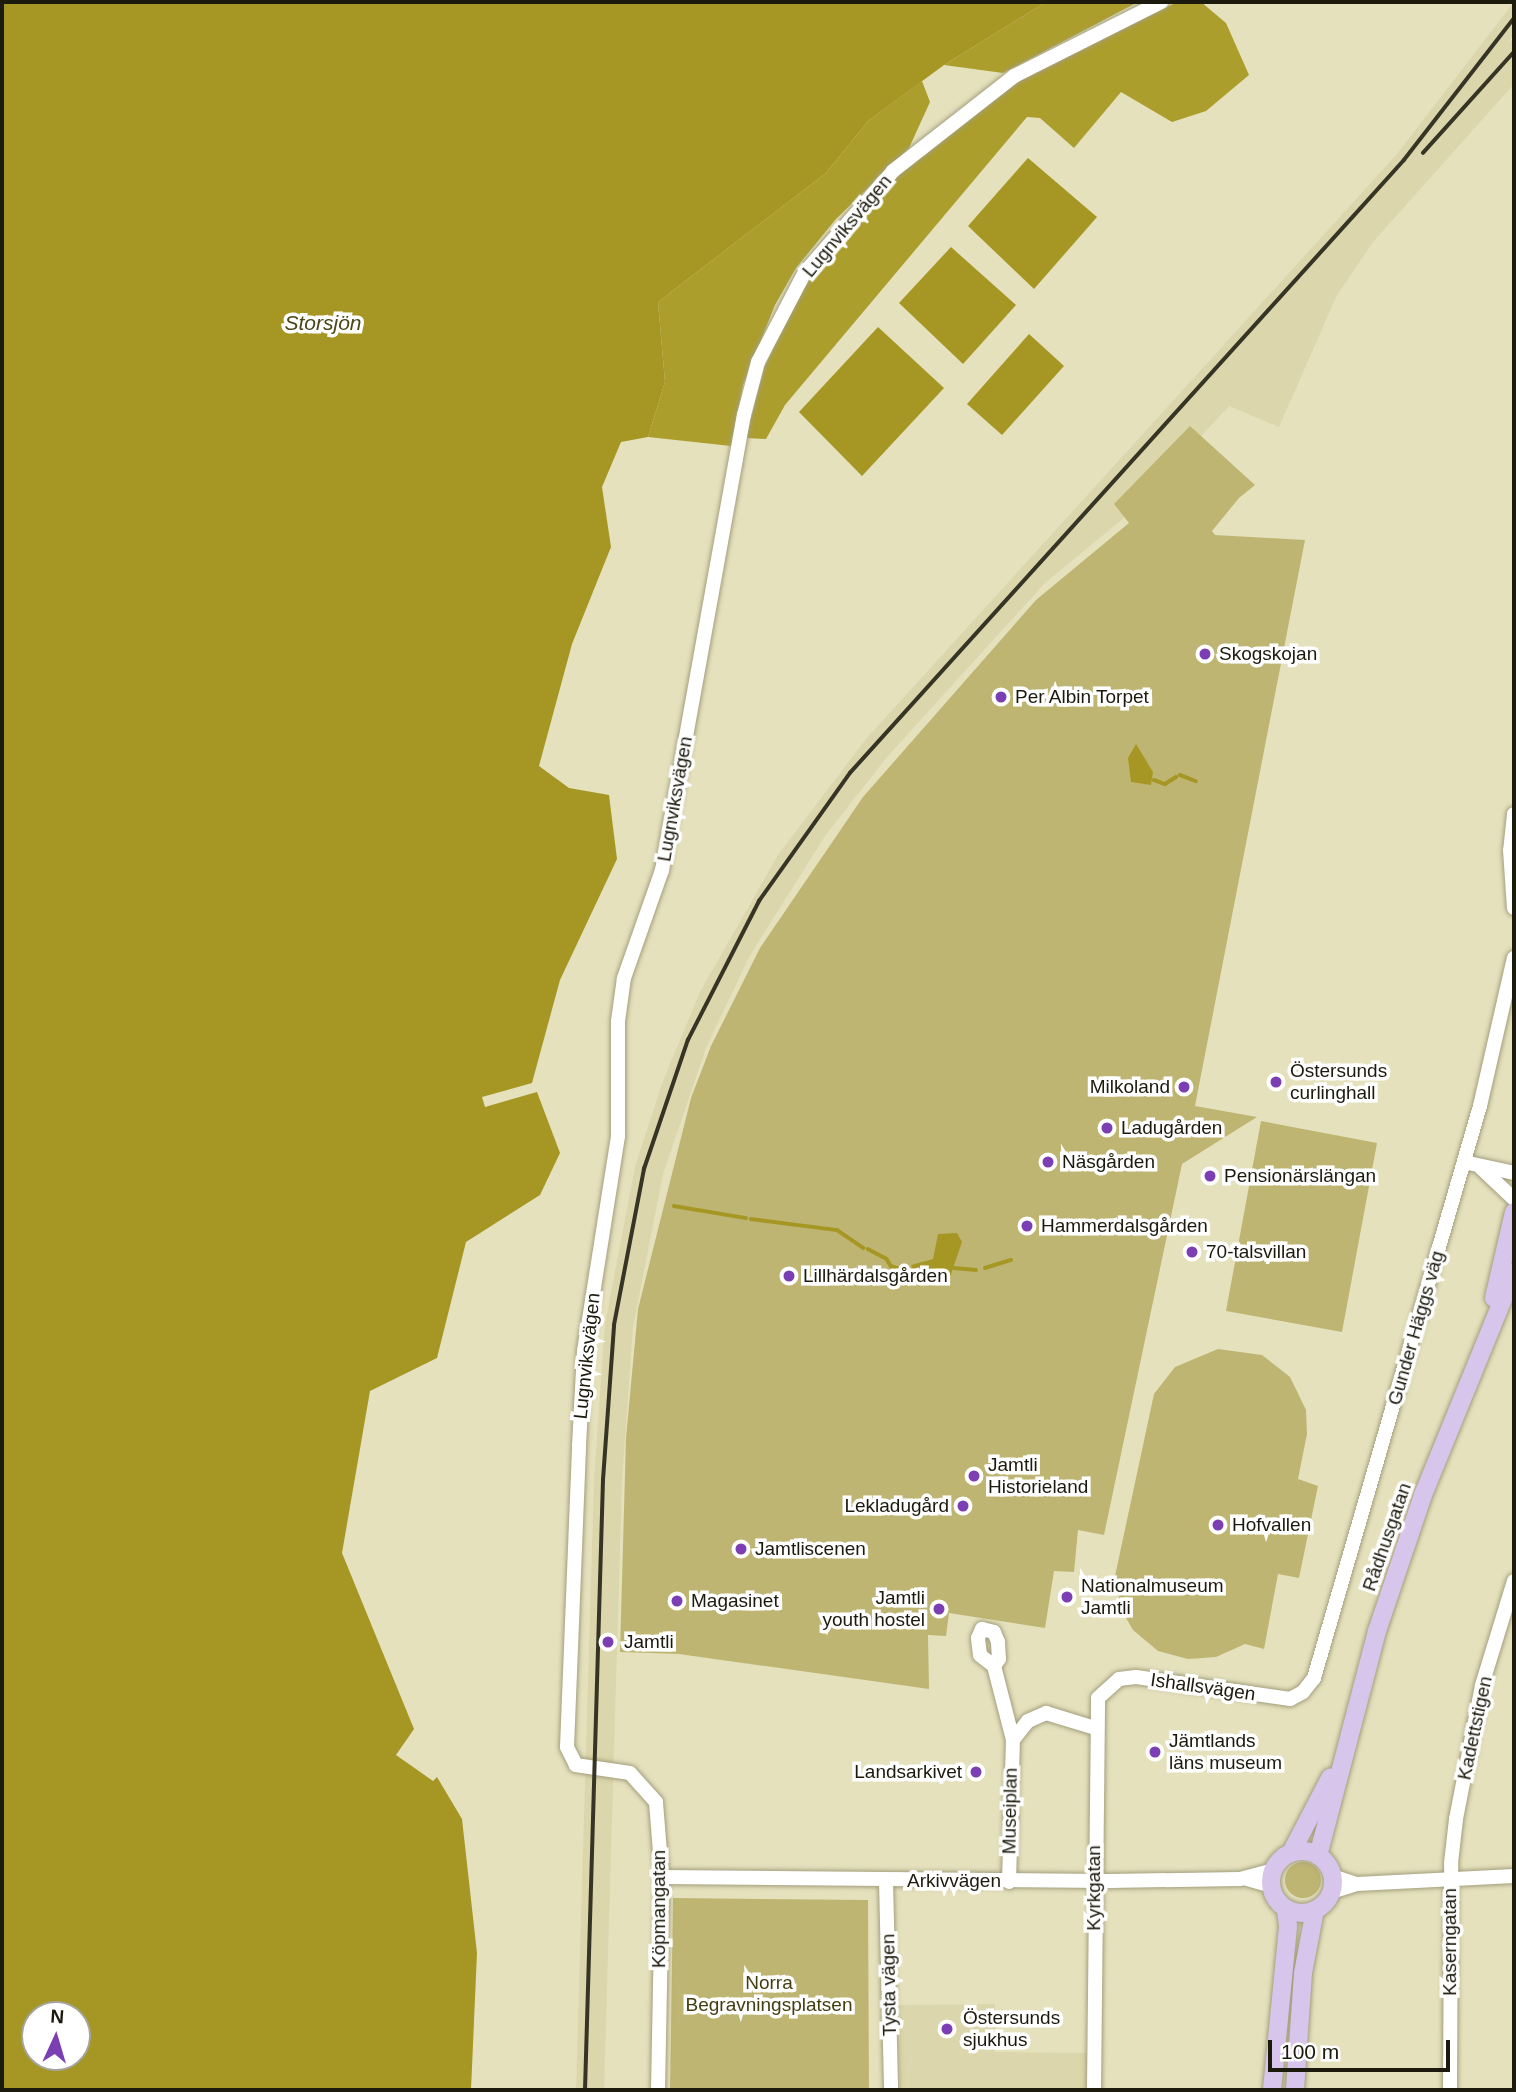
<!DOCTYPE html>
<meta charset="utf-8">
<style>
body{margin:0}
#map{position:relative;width:1516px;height:2092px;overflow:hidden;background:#e5e1bd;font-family:Arial,sans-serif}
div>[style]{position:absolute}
.built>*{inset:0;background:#dbd6ab}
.green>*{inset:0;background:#beb572}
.round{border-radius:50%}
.forest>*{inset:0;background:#ac9e2d}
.water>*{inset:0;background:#a69724}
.stream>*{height:3.5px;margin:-1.75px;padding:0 1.75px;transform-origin:1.75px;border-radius:1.75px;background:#a69724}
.roads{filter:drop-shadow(0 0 2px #a39f7d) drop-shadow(0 0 2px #a39f7d)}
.minor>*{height:14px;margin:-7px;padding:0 7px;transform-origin:7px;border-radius:7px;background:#fff}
.major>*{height:18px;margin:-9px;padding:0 9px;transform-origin:9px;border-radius:9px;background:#d7c5ec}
.major>.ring{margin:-9px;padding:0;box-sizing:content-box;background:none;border:18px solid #d7c5ec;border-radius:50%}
.rail>*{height:3.5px;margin:-1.75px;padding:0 1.75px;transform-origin:1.75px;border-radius:1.75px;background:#363424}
.dots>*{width:19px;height:19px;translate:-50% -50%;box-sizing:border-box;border:4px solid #fff;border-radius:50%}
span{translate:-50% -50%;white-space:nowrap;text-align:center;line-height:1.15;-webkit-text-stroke:7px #fff;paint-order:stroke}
.street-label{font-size:19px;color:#1c1a0d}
.poi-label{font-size:19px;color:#1c1a0d}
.left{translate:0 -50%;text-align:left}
.right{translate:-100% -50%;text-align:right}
.park-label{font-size:19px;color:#433d10}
.water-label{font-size:21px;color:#4b4518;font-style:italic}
.frame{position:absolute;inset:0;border:4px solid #1c1a0d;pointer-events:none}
.north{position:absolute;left:21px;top:2001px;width:70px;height:70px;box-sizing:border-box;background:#fff;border:2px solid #a4a39e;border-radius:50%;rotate:4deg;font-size:19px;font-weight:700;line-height:28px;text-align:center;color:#1c1a0d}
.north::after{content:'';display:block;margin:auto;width:24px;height:32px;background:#7b3eb3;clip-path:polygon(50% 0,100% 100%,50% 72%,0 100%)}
.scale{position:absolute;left:1268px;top:2040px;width:182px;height:32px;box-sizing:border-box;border:4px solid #1c1a0d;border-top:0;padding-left:9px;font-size:21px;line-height:24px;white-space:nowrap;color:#1c1a0d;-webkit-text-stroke:5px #fff;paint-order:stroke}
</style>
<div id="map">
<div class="built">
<i style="clip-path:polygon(1514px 2px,1514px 34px,1507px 44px,1514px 38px,1514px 84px,1373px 242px,1337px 295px,1279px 427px,1229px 406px,1130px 513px,1045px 583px,887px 757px,825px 836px,749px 957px,706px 1048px,663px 1174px,633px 1327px,622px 1481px,604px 2090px,576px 2090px,594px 1480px,605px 1324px,635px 1167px,663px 1081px,700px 992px,778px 855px,866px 739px,1397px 154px)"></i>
<i style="clip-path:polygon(995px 2004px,995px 2052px,1087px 2053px,1086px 2090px,900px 2090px,899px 2005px)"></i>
</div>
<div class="green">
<i style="clip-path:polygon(1190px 426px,1255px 485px,1239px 498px,1212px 531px,1215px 535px,1305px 540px,1195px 1106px,1257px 1117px,1182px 1164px,1104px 1535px,1078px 1530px,1074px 1572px,1054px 1571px,1045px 1628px,949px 1613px,946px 1636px,928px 1635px,929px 1689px,679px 1654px,620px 1652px,626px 1438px,638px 1309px,691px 1098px,711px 1046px,760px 948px,863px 797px,1036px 600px,1129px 523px,1114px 504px)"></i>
<i style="clip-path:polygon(1261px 1121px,1377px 1143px,1342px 1332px,1226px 1311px)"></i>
<i style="clip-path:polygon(1218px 1349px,1262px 1355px,1290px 1377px,1306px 1410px,1307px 1434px,1298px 1479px,1318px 1486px,1299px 1578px,1278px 1574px,1264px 1649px,1245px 1644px,1216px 1657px,1188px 1659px,1158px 1651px,1133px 1630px,1122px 1611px,1115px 1576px,1154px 1394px,1175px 1367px)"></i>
<i class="round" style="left:1285px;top:1862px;width:36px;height:36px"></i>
<i style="clip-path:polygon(673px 1898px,868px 1900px,869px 2090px,670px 2090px)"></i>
</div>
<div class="forest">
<i style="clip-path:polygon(1046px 2px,1138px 2px,1003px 73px,944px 65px)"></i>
<i style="clip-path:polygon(1177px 2px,1201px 2px,1226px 23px,1249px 75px,1206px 111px,1172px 122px,1121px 92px,1074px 148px,1040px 118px,1027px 117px,785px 405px,766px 439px,746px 438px,764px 368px,795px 302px,830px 249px,886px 186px,948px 133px,1021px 80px)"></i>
<i style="clip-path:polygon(922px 81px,930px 102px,909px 148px,836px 219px,796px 268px,775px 305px,743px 385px,731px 446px,648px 437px,665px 382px,658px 302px,826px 173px,868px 121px)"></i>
</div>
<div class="water">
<i style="clip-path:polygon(evenodd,2px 2px,1046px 2px,944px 65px,868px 121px,826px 173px,658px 302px,665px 382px,648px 437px,621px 442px,602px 487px,611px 547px,572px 644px,539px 766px,569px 788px,609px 795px,617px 859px,560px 980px,532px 1083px,482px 1097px,485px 1107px,537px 1092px,560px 1153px,540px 1195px,466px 1242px,437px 1358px,370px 1391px,342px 1553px,414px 1729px,396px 1755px,433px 1781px,437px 1777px,462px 1819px,477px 1953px,471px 2090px,2px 2090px,2px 2px,77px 2015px,77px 2057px,35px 2057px,35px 2015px,77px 2015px)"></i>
<i style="clip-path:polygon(1028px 158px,1097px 217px,1034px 289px,968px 226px)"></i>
<i style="clip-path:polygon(951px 247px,1016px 305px,963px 364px,899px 303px)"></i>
<i style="clip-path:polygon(878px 327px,944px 388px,862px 476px,799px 412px)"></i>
<i style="clip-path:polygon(1029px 334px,1064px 366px,1002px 435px,967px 404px)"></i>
<i style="clip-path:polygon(1136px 744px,1153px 772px,1151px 785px,1131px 782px,1128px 758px)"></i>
<i style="clip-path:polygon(957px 1233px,962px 1242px,950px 1277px,946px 1281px,916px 1281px,911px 1265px,933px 1259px,938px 1234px)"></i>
</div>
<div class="stream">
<i style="left:1180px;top:775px;width:17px;rotate:21deg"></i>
<i style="left:1154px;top:780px;width:12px;rotate:20deg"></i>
<i style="left:1165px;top:784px;width:13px;rotate:-32deg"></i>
<i style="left:674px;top:1206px;width:73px;rotate:9.5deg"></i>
<i style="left:751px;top:1219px;width:87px;rotate:7.3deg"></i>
<i style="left:837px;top:1230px;width:32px;rotate:34deg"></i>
<i style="left:868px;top:1249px;width:21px;rotate:28deg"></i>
<i style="left:887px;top:1259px;width:8px;rotate:60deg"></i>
<i style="left:891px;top:1266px;width:20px;rotate:18deg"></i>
<i style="left:954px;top:1268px;width:22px;rotate:5deg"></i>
<i style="left:985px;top:1268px;width:27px;rotate:-17deg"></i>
</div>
<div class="roads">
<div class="minor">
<i style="left:1514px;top:814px;width:36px;rotate:96deg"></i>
<i style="left:1510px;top:850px;width:58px;rotate:86.1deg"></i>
<i style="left:1464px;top:1162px;width:51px;rotate:12.4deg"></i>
<i style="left:1481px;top:1168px;width:45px;rotate:43.2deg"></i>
<i style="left:994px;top:1666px;width:18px;rotate:-142deg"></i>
<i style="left:980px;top:1655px;width:17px;rotate:-97deg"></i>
<i style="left:978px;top:1638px;width:10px;rotate:-66deg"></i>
<i style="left:982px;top:1629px;width:12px;rotate:14deg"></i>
<i style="left:994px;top:1632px;width:11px;rotate:68deg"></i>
<i style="left:998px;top:1642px;width:17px;rotate:87deg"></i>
<i style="left:999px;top:1659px;width:9px;rotate:126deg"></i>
<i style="left:994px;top:1666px;width:76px;rotate:75.6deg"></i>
<i style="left:1332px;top:1876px;width:26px;rotate:18deg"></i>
<i style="left:662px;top:1877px;width:447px;rotate:0.5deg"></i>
<i style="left:1109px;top:1881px;width:131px;rotate:-0.9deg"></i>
<i style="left:1240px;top:1879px;width:34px;rotate:-15deg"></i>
<i style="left:1247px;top:1879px;width:25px;rotate:16deg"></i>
<i style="left:886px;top:1881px;width:209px;rotate:88.6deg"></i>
<i style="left:1009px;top:1882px;width:142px;rotate:-88.4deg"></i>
<i style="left:1013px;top:1740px;width:24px;rotate:-52deg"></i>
<i style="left:1028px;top:1721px;width:20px;rotate:-24deg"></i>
<i style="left:1046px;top:1713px;width:51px;rotate:17deg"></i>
<i style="left:1331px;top:1892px;width:27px;rotate:-17deg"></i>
<i style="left:1357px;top:1884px;width:157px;rotate:-2.9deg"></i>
<i style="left:658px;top:2090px;width:213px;rotate:-88.9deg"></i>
<i style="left:662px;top:1877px;width:75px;rotate:-94.6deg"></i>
<i style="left:656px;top:1802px;width:39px;rotate:-132deg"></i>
<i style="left:630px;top:1773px;width:55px;rotate:-171.6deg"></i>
<i style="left:576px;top:1765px;width:20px;rotate:-117deg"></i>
<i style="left:567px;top:1747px;width:301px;rotate:-87.7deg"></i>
<i style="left:579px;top:1446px;width:95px;rotate:-87deg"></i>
<i style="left:584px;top:1351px;width:218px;rotate:-81deg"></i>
<i style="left:618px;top:1136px;width:115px;rotate:-90deg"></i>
<i style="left:618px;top:1021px;width:43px;rotate:-82.1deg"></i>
<i style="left:624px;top:978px;width:114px;rotate:-70.6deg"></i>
<i style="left:662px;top:870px;width:462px;rotate:-79.8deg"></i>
<i style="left:744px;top:415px;width:55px;rotate:-75.2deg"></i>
<i style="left:758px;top:362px;width:102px;rotate:-62.4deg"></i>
<i style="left:805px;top:272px;width:134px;rotate:-48.9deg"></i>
<i style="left:893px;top:171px;width:154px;rotate:-38.1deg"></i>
<i style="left:1014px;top:76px;width:165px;rotate:-26.7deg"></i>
<i style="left:1094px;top:2090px;width:392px;rotate:-89.4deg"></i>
<i style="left:1098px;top:1698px;width:28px;rotate:-42deg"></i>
<i style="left:1119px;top:1679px;width:17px;rotate:-7deg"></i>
<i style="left:1136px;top:1677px;width:156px;rotate:8.1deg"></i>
<i style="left:1290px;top:1699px;width:15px;rotate:-28deg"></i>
<i style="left:1303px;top:1692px;width:18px;rotate:-52deg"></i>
<i style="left:1314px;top:1678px;width:596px;rotate:-73.82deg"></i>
<i style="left:1480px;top:1106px;width:152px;rotate:-77.1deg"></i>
<i style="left:1450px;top:2090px;width:227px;rotate:-89.7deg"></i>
<i style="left:1451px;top:1863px;width:44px;rotate:-83.5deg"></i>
<i style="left:1456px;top:1819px;width:136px;rotate:-79deg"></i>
<i style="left:1482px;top:1685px;width:109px;rotate:-72.9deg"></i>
</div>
<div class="major">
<i style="left:1494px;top:1298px;width:88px;rotate:-76.9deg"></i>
<i class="ring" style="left:1271px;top:1851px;width:44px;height:44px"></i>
<i style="left:1291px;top:1853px;width:85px;rotate:-62.5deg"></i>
<i style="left:1318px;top:1856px;width:233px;rotate:-75.3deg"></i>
<i style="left:1377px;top:1631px;width:144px;rotate:-71.3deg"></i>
<i style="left:1423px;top:1495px;width:241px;rotate:-67.8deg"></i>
<i style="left:1272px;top:2090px;width:165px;rotate:-84.4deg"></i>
<i style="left:1288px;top:1926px;width:17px;rotate:-97deg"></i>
<i style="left:1295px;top:2090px;width:117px;rotate:-86.1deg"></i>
<i style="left:1303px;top:1973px;width:64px;rotate:-79.2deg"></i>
</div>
</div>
<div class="rail">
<i style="left:1423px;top:153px;width:136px;rotate:-48deg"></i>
<i style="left:585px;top:2090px;width:610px;rotate:-88.31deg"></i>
<i style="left:603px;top:1480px;width:155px;rotate:-85.9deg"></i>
<i style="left:614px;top:1325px;width:159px;rotate:-79.1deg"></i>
<i style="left:644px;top:1169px;width:136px;rotate:-71.2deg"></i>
<i style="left:688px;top:1040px;width:156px;rotate:-62.9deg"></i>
<i style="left:759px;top:901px;width:157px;rotate:-54.6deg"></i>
<i style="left:850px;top:773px;width:826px;rotate:-47.89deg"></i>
<i style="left:1404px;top:160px;width:180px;rotate:-52.2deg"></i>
</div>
<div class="dots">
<i style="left:1205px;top:654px;background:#7b3eb3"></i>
<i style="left:1001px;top:697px;background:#7b3eb3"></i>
<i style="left:1276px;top:1082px;background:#7b3eb3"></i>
<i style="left:1184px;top:1087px;background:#7b3eb3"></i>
<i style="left:1107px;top:1128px;background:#7b3eb3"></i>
<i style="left:1048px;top:1162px;background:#7b3eb3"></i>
<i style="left:1210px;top:1176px;background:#7b3eb3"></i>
<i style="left:1027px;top:1226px;background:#7b3eb3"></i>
<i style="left:1192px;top:1252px;background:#7b3eb3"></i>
<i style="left:789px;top:1276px;background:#7b3eb3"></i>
<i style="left:974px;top:1476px;background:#7b3eb3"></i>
<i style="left:963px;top:1506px;background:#7b3eb3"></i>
<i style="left:1218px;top:1525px;background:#7b3eb3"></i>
<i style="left:741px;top:1549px;background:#7b3eb3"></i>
<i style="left:1067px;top:1597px;background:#7b3eb3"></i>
<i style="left:677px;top:1601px;background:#7b3eb3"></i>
<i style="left:939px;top:1609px;background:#7b3eb3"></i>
<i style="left:608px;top:1642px;background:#7b3eb3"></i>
<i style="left:1155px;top:1752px;background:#7b3eb3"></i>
<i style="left:976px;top:1772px;background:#7b3eb3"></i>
<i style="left:947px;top:2029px;background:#7b3eb3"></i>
</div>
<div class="street-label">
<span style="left:847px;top:226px;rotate:-50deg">Lugnviksvägen</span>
<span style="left:675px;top:799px;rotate:-80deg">Lugnviksvägen</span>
<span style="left:1416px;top:1328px;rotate:-74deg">Gunder Häggs väg</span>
<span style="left:587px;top:1356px;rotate:-84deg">Lugnviksvägen</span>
<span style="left:1387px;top:1537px;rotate:-71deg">Rådhusgatan</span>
<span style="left:1203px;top:1687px;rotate:8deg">Ishallsvägen</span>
<span style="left:1475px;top:1728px;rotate:-78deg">Kadettstigen</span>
<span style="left:1010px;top:1811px;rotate:-89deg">Museiplan</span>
<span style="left:954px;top:1881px">Arkivvägen</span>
<span style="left:1094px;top:1888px;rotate:-90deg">Kyrkgatan</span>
<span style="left:659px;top:1909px;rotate:-90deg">Köpmangatan</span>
<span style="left:1450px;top:1942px;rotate:-90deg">Kaserngatan</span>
<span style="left:889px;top:1985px;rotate:-91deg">Tysta vägen</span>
</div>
<div class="poi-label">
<span class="left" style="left:1219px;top:654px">Skogskojan</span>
<span class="left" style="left:1015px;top:697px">Per Albin Torpet</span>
<span class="left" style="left:1290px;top:1082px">Östersunds<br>curlinghall</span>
<span class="right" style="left:1170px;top:1087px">Milkoland</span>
<span class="left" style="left:1121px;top:1128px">Ladugården</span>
<span class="left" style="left:1062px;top:1162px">Näsgården</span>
<span class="left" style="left:1224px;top:1176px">Pensionärslängan</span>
<span class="left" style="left:1041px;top:1226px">Hammerdalsgården</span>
<span class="left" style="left:1206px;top:1252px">70-talsvillan</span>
<span class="left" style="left:803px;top:1276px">Lillhärdalsgården</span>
<span class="left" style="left:988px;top:1476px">Jamtli<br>Historieland</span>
<span class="right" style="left:949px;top:1506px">Lekladugård</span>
<span class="left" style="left:1232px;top:1525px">Hofvallen</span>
<span class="left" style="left:755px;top:1549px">Jamtliscenen</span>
<span class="left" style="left:1081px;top:1597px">Nationalmuseum<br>Jamtli</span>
<span class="right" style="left:925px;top:1609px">Jamtli<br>youth hostel</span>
<span class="left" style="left:691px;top:1601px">Magasinet</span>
<span class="left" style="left:624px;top:1642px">Jamtli</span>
<span class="left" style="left:1169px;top:1752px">Jämtlands<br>läns museum</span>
<span class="right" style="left:962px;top:1772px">Landsarkivet</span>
<span class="left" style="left:963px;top:2029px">Östersunds<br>sjukhus</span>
</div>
<div class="park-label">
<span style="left:769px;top:1994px">Norra<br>Begravningsplatsen</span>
</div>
<div class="water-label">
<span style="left:323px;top:323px">Storsjön</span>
</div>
<div class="frame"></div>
<div class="north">N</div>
<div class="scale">100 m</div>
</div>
